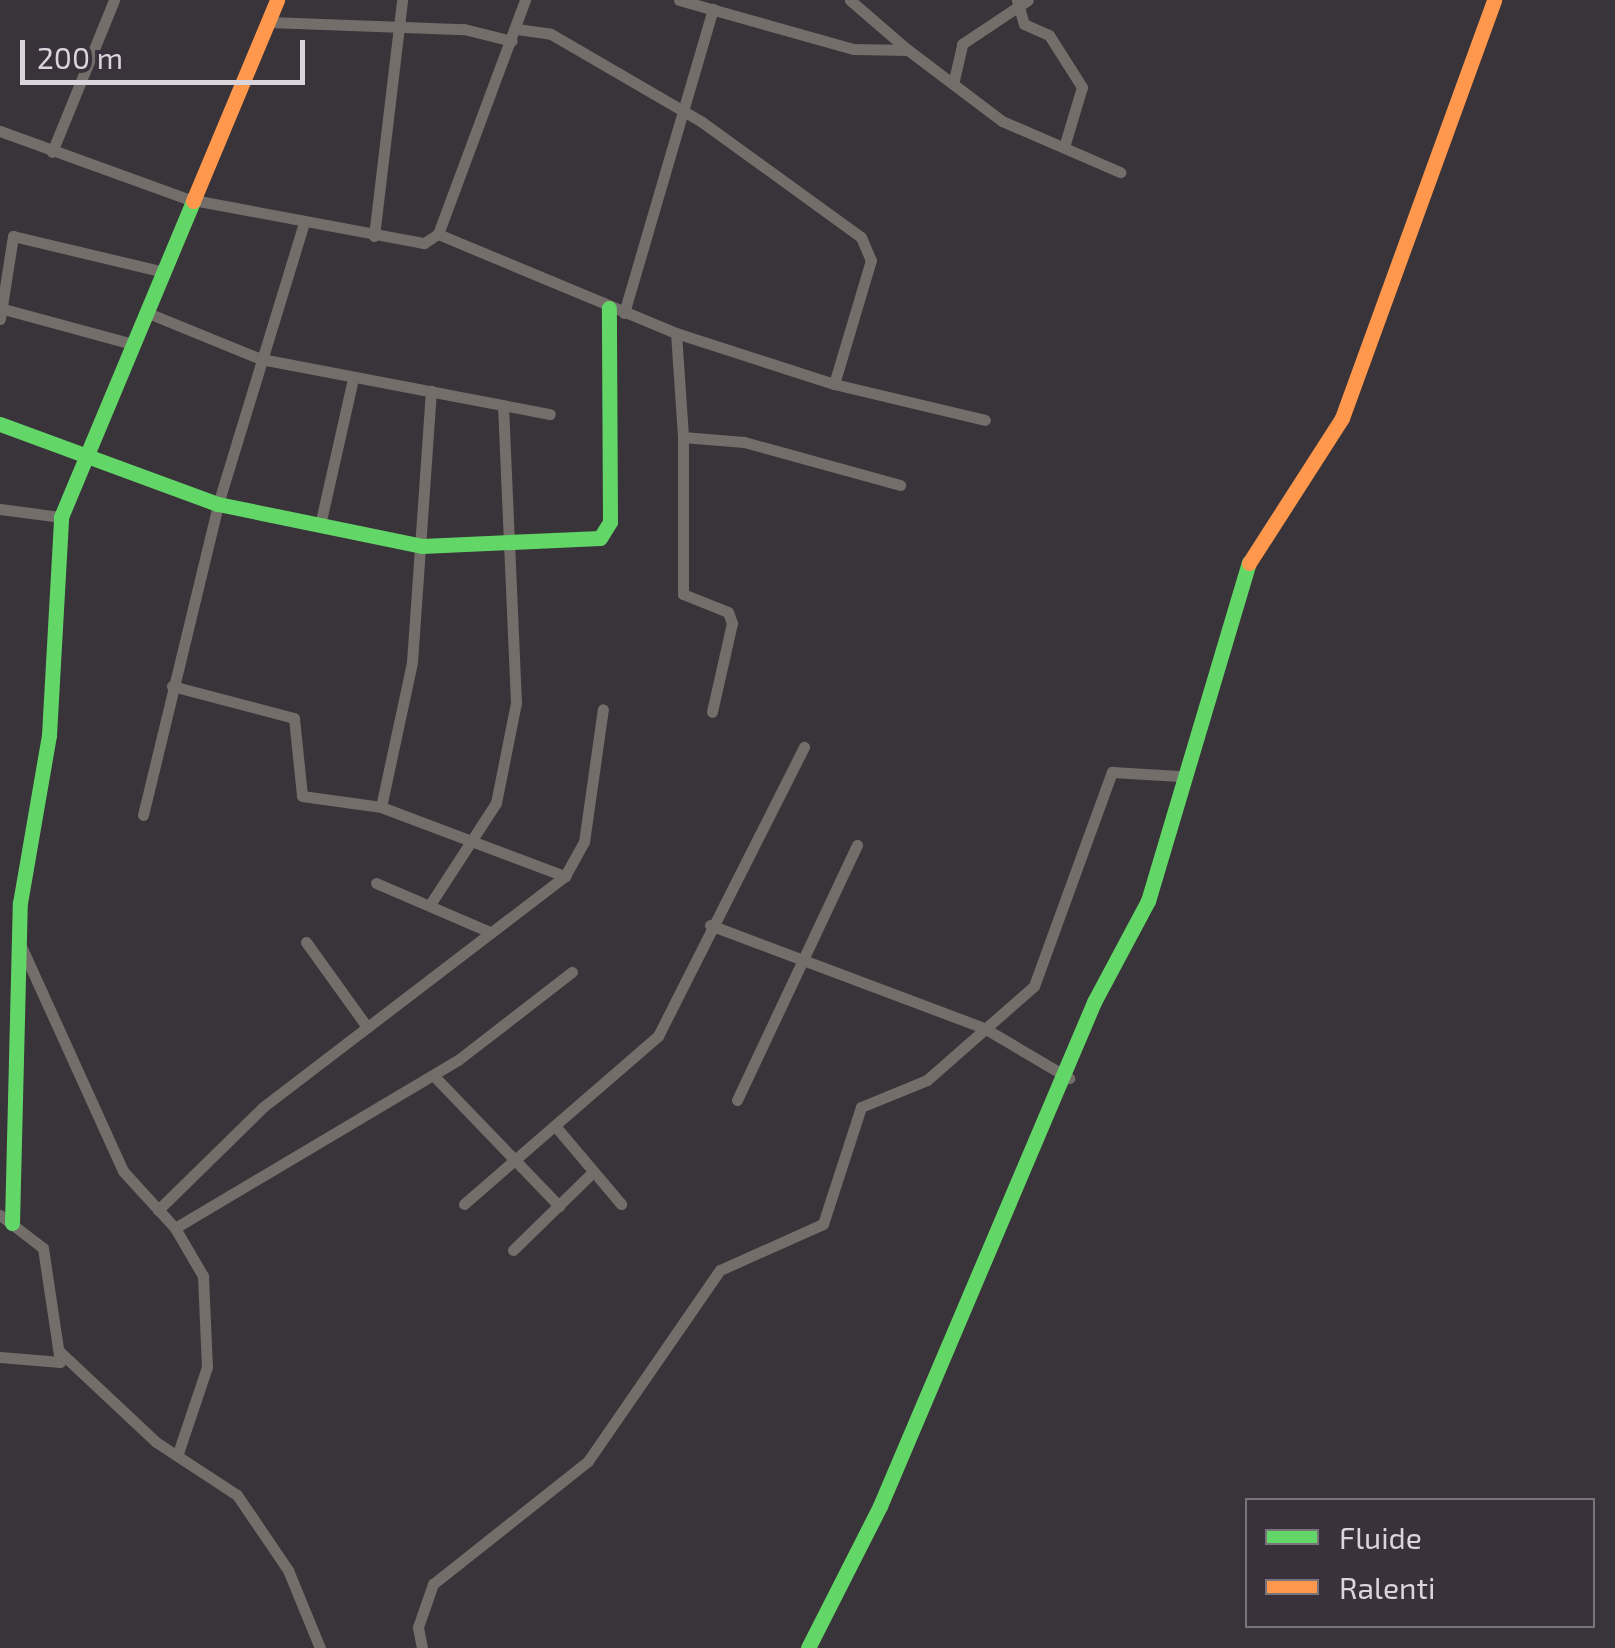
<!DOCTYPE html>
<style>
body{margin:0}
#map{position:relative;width:1615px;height:1648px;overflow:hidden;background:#383439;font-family:"Exo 2",sans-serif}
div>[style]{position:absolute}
.street>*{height:11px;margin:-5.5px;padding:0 5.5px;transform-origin:5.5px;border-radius:5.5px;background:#736e69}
.fast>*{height:15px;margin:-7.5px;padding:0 7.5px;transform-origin:7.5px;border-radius:7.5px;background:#63d668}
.slow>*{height:15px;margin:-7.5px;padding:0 7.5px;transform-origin:7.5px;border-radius:7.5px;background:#ff974d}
span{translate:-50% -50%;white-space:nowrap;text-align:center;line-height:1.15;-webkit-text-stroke:10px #39313c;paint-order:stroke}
.legend{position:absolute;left:1245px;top:1498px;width:350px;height:130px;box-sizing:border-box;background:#39313c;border:2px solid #79737c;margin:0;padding:12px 18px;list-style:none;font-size:30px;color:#dad5dc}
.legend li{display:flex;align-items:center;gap:20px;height:50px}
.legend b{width:50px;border:2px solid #79737c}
.scale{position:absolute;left:20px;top:40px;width:285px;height:45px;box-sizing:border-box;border:5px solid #dad5dc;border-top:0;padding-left:12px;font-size:30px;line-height:35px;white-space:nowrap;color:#dad5dc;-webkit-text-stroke:8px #39313c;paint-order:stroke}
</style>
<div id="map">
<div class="street">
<i style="left:679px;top:0;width:181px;rotate:15.7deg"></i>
<i style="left:853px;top:49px;width:55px;rotate:1deg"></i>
<i style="left:908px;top:50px;width:118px;rotate:37.1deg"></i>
<i style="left:1002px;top:121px;width:129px;rotate:23.4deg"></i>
<i style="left:850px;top:0;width:77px;rotate:40.8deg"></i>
<i style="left:1017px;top:0;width:25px;rotate:74deg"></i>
<i style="left:1024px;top:24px;width:27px;rotate:24deg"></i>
<i style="left:1049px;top:35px;width:62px;rotate:57.6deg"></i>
<i style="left:1082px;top:87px;width:63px;rotate:106.7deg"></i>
<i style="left:269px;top:22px;width:195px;rotate:2.1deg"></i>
<i style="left:464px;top:29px;width:49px;rotate:14deg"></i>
<i style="left:517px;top:29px;width:34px;rotate:8deg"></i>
<i style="left:551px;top:34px;width:175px;rotate:30.2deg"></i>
<i style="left:702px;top:122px;width:196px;rotate:35.9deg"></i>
<i style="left:861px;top:237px;width:25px;rotate:67deg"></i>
<i style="left:871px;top:260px;width:129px;rotate:106.6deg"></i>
<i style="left:834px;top:384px;width:155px;rotate:13.4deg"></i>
<i style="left:954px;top:80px;width:37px;rotate:-77deg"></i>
<i style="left:962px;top:44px;width:79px;rotate:-33.7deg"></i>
<i style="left:0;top:131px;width:200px;rotate:19.9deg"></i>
<i style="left:188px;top:199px;width:240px;rotate:10.6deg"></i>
<i style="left:424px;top:243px;width:17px;rotate:-33deg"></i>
<i style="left:438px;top:234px;width:250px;rotate:-69.6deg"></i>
<i style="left:52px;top:152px;width:164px;rotate:-67.8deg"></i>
<i style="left:438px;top:234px;width:258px;rotate:22.6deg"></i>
<i style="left:676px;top:333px;width:104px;rotate:86.1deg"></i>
<i style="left:683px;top:437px;width:61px;rotate:4.7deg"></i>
<i style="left:744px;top:442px;width:162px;rotate:15.4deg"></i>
<i style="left:374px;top:236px;width:238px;rotate:-83.2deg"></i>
<i style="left:0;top:308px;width:134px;rotate:15.2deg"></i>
<i style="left:148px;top:313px;width:122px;rotate:22.2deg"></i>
<i style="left:261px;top:359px;width:294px;rotate:10.8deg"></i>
<i style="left:624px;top:313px;width:317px;rotate:-73.7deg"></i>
<i style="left:0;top:319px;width:84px;rotate:-81.1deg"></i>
<i style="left:13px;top:236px;width:155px;rotate:13.4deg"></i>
<i style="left:676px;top:333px;width:166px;rotate:17.9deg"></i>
<i style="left:683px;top:437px;width:157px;rotate:90deg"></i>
<i style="left:683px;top:594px;width:48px;rotate:21.8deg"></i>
<i style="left:728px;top:612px;width:12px;rotate:70deg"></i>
<i style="left:732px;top:623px;width:91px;rotate:102.7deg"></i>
<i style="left:0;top:509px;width:62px;rotate:7.5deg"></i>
<i style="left:320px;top:525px;width:151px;rotate:-77.3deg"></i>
<i style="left:172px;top:686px;width:126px;rotate:14.7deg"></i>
<i style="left:294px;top:718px;width:78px;rotate:84.1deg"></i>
<i style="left:302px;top:796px;width:80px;rotate:7.9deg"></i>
<i style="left:381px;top:807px;width:197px;rotate:20.6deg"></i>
<i style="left:381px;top:807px;width:148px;rotate:-77.9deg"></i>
<i style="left:412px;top:662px;width:272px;rotate:-86deg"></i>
<i style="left:143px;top:815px;width:320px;rotate:-76.4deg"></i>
<i style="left:218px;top:504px;width:291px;rotate:-73deg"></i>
<i style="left:376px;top:883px;width:124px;rotate:23.3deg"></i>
<i style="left:431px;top:903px;width:119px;rotate:-57deg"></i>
<i style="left:496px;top:803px;width:102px;rotate:-78.7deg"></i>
<i style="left:516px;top:703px;width:298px;rotate:-92.5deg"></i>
<i style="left:710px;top:925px;width:293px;rotate:20.6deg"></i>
<i style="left:984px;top:1028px;width:99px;rotate:30.5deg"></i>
<i style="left:306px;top:942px;width:105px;rotate:54.3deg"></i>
<i style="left:21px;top:946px;width:247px;rotate:65.6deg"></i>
<i style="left:123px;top:1171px;width:77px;rotate:47.6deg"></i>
<i style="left:175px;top:1228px;width:56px;rotate:59.7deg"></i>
<i style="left:203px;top:1276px;width:91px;rotate:87.5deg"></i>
<i style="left:207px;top:1367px;width:91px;rotate:108.6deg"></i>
<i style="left:433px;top:1075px;width:182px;rotate:46.1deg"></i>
<i style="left:737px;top:1100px;width:282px;rotate:-64.8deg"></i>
<i style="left:556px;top:1127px;width:101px;rotate:49.8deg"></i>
<i style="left:464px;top:1204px;width:257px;rotate:-40.9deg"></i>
<i style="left:658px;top:1036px;width:324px;rotate:-63.2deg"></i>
<i style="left:158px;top:1210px;width:147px;rotate:-44.4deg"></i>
<i style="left:263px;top:1107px;width:380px;rotate:-37.4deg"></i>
<i style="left:565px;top:876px;width:39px;rotate:-61deg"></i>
<i style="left:584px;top:842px;width:134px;rotate:-81.9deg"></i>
<i style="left:0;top:1215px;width:54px;rotate:37.5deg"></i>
<i style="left:43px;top:1248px;width:115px;rotate:81.5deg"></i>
<i style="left:60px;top:1362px;width:60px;rotate:-175.2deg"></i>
<i style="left:175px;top:1228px;width:329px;rotate:-30.7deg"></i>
<i style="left:458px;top:1060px;width:144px;rotate:-37.7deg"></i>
<i style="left:513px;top:1250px;width:112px;rotate:-44.3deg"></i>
<i style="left:59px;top:1351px;width:133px;rotate:43.2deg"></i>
<i style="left:156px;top:1442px;width:97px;rotate:33.2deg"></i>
<i style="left:237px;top:1495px;width:91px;rotate:55.8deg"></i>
<i style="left:288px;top:1570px;width:84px;rotate:67.7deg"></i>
<i style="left:422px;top:1648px;width:21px;rotate:-101deg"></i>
<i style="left:418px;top:1627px;width:46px;rotate:-70.8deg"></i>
<i style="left:433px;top:1584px;width:198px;rotate:-38.4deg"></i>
<i style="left:588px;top:1461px;width:232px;rotate:-55.4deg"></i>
<i style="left:720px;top:1270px;width:113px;rotate:-24.1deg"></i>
<i style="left:823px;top:1224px;width:123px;rotate:-72deg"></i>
<i style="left:861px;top:1107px;width:71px;rotate:-22.2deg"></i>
<i style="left:927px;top:1080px;width:142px;rotate:-41.3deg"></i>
<i style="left:1034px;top:986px;width:228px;rotate:-70deg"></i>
<i style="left:1112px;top:772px;width:67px;rotate:3.4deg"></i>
</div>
<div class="fast">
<i style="left:0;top:424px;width:232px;rotate:20.2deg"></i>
<i style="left:218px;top:504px;width:208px;rotate:11.6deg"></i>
<i style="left:422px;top:546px;width:178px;rotate:-2.6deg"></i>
<i style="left:600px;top:538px;width:19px;rotate:-58deg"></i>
<i style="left:610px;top:522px;width:214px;rotate:-90.3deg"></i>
<i style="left:12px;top:1223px;width:320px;rotate:-88.6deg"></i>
<i style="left:20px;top:903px;width:170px;rotate:-80.2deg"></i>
<i style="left:49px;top:735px;width:218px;rotate:-86.8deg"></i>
<i style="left:61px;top:517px;width:342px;rotate:-67.3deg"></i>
<i style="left:808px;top:1648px;width:159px;rotate:-63.1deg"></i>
<i style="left:880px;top:1506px;width:548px;rotate:-66.99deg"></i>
<i style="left:1094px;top:1002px;width:115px;rotate:-61.9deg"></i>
<i style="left:1148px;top:901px;width:353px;rotate:-73.4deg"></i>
</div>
<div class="slow">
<i style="left:193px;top:201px;width:218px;rotate:-67.3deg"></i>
<i style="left:1249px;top:563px;width:172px;rotate:-57.3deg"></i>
<i style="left:1342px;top:418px;width:445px;rotate:-70deg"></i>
</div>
<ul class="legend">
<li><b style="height:12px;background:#63d668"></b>Fluide</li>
<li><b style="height:12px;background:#ff974d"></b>Ralenti</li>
</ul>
<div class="scale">200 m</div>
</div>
